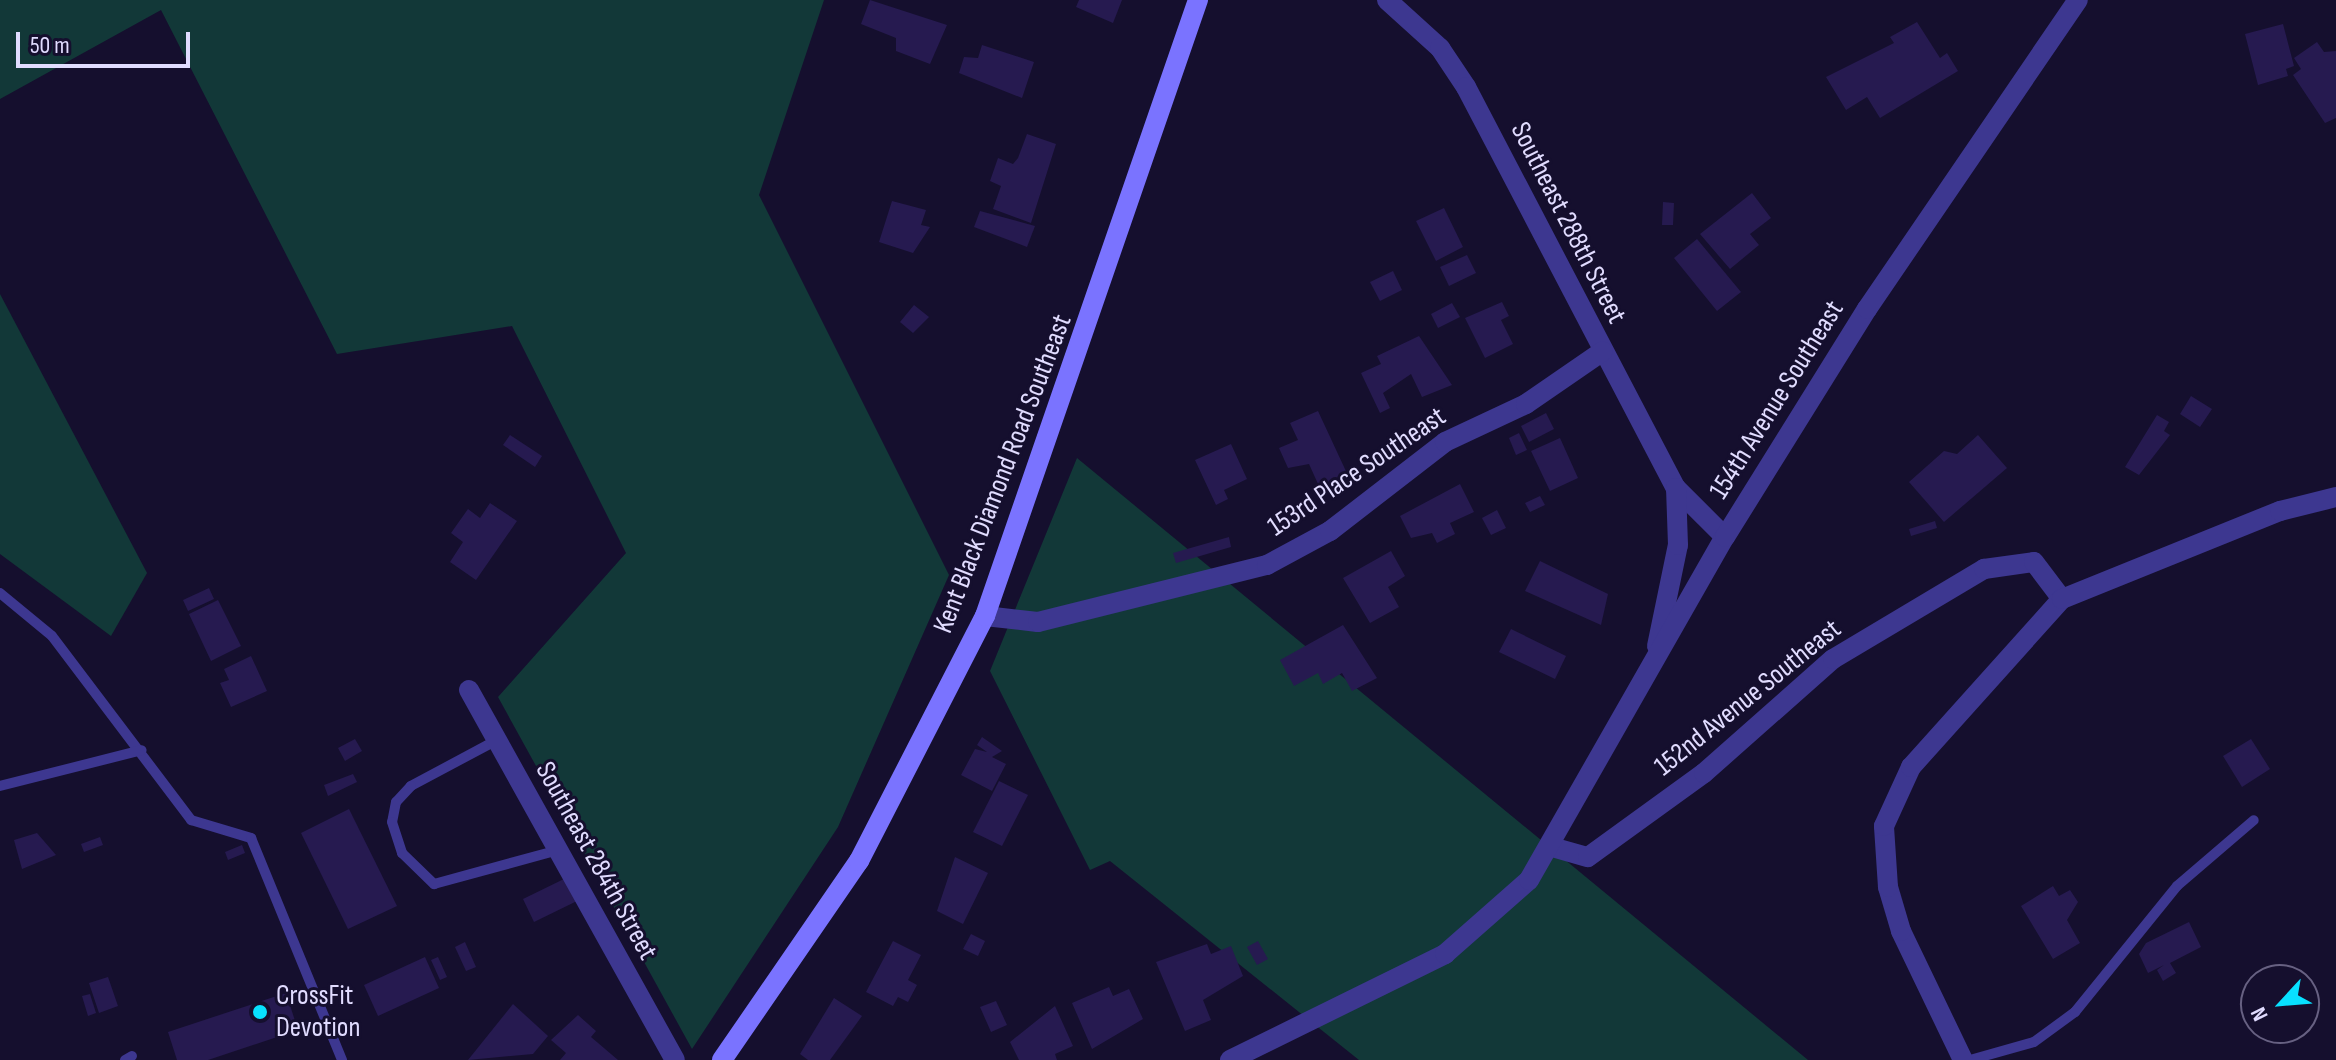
<!DOCTYPE html>
<style>
body{margin:0}
#map{position:relative;width:2336px;height:1060px;overflow:hidden;background:#150f2e;font-family:"Sofia Sans Condensed",sans-serif}
div>[style]{position:absolute}
.green>*{inset:0;background:#123838}
.building>*{inset:0;background:#261a50}
.lane>*{height:10px;margin:-5px;padding:0 5px;transform-origin:5px;border-radius:5px;background:#3d3790}
.street>*{height:20px;margin:-10px;padding:0 10px;transform-origin:10px;border-radius:10px;background:#3d3790}
.secondary>*{height:20px;margin:-10px;padding:0 10px;transform-origin:10px;border-radius:10px;background:#7a73ff}
.dots>*{width:22px;height:22px;translate:-50% -50%;box-sizing:border-box;border:4px solid #150f2e;border-radius:50%}
span{translate:-50% -50%;white-space:nowrap;text-align:center;line-height:1.15;-webkit-text-stroke:6px #150f2e;paint-order:stroke}
.street-label{font-size:28px;color:#e1dcff}
.poi-label{font-size:28px;color:#e1dcff}
.left{translate:0 -50%;text-align:left}
.north{position:absolute;left:2240px;top:964px;width:80px;height:80px;box-sizing:border-box;background:#150f2e;border:2px solid #676182;border-radius:50%;rotate:244deg;font-size:22px;font-weight:700;line-height:32px;text-align:center;color:#e1dcff}
.north::after{content:'';display:block;margin:auto;width:28px;height:36px;background:#08e0ff;clip-path:polygon(50% 0,100% 100%,50% 72%,0 100%)}
.scale{position:absolute;left:16px;top:32px;width:174px;height:36px;box-sizing:border-box;border:4px solid #e1dcff;border-top:0;padding-left:10px;font-size:24px;line-height:28px;white-space:nowrap;color:#e1dcff;-webkit-text-stroke:6px #150f2e;paint-order:stroke}
</style>
<div id="map">
<div class="green">
<i style="clip-path:polygon(0 0,824px 0,759px 195px,949px 575px,838px 827px,692px 1049px,498px 697px,626px 553px,512px 326px,337px 354px,161px 10px,0 99px)"></i>
<i style="clip-path:polygon(0 294px,147px 573px,111px 636px,0 554px)"></i>
<i style="clip-path:polygon(1077px 458px,1808px 1060px,1359px 1060px,1110px 861px,1090px 870px,990px 671px)"></i>
</div>
<div class="building">
<i style="clip-path:polygon(870px 0,947px 25px,930px 64px,896px 51px,896px 38px,861px 24px)"></i>
<i style="clip-path:polygon(1079px 0,1122px 0,1113px 23px,1076px 7px)"></i>
<i style="clip-path:polygon(1917px 22px,1940px 58px,1947px 53px,1958px 71px,1880px 118px,1867px 97px,1846px 110px,1826px 77px,1894px 43px,1890px 37px)"></i>
<i style="clip-path:polygon(2283px 24px,2294px 66px,2286px 69px,2288px 76px,2258px 85px,2245px 34px)"></i>
<i style="clip-path:polygon(2317px 42px,2324px 52px,2336px 51px,2336px 118px,2325px 123px,2293px 75px,2301px 69px,2294px 58px)"></i>
<i style="clip-path:polygon(982px 45px,1034px 62px,1022px 98px,959px 73px,964px 57px,978px 58px)"></i>
<i style="clip-path:polygon(1027px 134px,1056px 144px,1031px 223px,993px 209px,1001px 186px,990px 181px,998px 158px,1013px 164px,1018px 158px)"></i>
<i style="clip-path:polygon(1752px 193px,1771px 218px,1750px 234px,1759px 245px,1730px 269px,1700px 234px)"></i>
<i style="clip-path:polygon(892px 201px,926px 210px,921px 225px,930px 227px,913px 253px,879px 242px)"></i>
<i style="clip-path:polygon(1663px 202px,1674px 203px,1673px 225px,1662px 225px)"></i>
<i style="clip-path:polygon(1444px 208px,1463px 247px,1436px 261px,1416px 221px)"></i>
<i style="clip-path:polygon(980px 211px,1035px 226px,1027px 247px,974px 227px)"></i>
<i style="clip-path:polygon(1697px 239px,1741px 292px,1717px 311px,1674px 258px)"></i>
<i style="clip-path:polygon(1467px 255px,1476px 273px,1449px 286px,1440px 267px)"></i>
<i style="clip-path:polygon(1393px 271px,1402px 290px,1380px 301px,1370px 282px)"></i>
<i style="clip-path:polygon(1502px 302px,1509px 316px,1501px 320px,1513px 344px,1485px 358px,1465px 318px)"></i>
<i style="clip-path:polygon(1452px 303px,1460px 317px,1438px 328px,1431px 314px)"></i>
<i style="clip-path:polygon(914px 305px,929px 317px,913px 333px,900px 322px)"></i>
<i style="clip-path:polygon(1419px 336px,1452px 385px,1422px 397px,1411px 374px,1383px 393px,1390px 408px,1380px 413px,1361px 373px,1381px 364px,1377px 356px)"></i>
<i style="clip-path:polygon(2191px 396px,2212px 409px,2200px 427px,2180px 414px)"></i>
<i style="clip-path:polygon(1318px 411px,1351px 482px,1323px 495px,1309px 464px,1288px 468px,1279px 448px,1298px 440px,1290px 423px)"></i>
<i style="clip-path:polygon(1546px 413px,1554px 429px,1529px 442px,1521px 426px)"></i>
<i style="clip-path:polygon(2157px 415px,2169px 422px,2164px 431px,2170px 435px,2139px 475px,2125px 467px)"></i>
<i style="clip-path:polygon(1519px 433px,1527px 450px,1516px 455px,1509px 438px)"></i>
<i style="clip-path:polygon(510px 435px,542px 456px,535px 467px,503px 445px)"></i>
<i style="clip-path:polygon(1978px 435px,2007px 468px,1944px 522px,1909px 482px,1944px 451px,1957px 454px)"></i>
<i style="clip-path:polygon(1560px 438px,1578px 478px,1550px 491px,1531px 451px)"></i>
<i style="clip-path:polygon(1231px 444px,1247px 479px,1224px 490px,1228px 499px,1216px 505px,1195px 460px)"></i>
<i style="clip-path:polygon(1460px 484px,1474px 512px,1450px 523px,1455px 534px,1437px 543px,1432px 533px,1411px 538px,1400px 516px)"></i>
<i style="clip-path:polygon(1540px 496px,1545px 505px,1530px 512px,1525px 503px)"></i>
<i style="clip-path:polygon(490px 503px,517px 521px,476px 580px,450px 562px,463px 542px,451px 533px,468px 509px,480px 518px)"></i>
<i style="clip-path:polygon(1497px 510px,1506px 528px,1491px 535px,1482px 518px)"></i>
<i style="clip-path:polygon(1935px 521px,1937px 528px,1911px 536px,1909px 529px)"></i>
<i style="clip-path:polygon(1229px 537px,1231px 547px,1176px 563px,1173px 553px)"></i>
<i style="clip-path:polygon(1391px 551px,1405px 576px,1388px 587px,1399px 607px,1370px 623px,1343px 578px)"></i>
<i style="clip-path:polygon(1540px 561px,1608px 594px,1601px 625px,1525px 591px)"></i>
<i style="clip-path:polygon(209px 588px,214px 599px,188px 611px,183px 600px)"></i>
<i style="clip-path:polygon(218px 600px,241px 646px,211px 661px,189px 614px)"></i>
<i style="clip-path:polygon(1343px 625px,1377px 678px,1352px 691px,1342px 673px,1323px 684px,1318px 673px,1294px 686px,1280px 660px)"></i>
<i style="clip-path:polygon(1511px 629px,1566px 656px,1555px 679px,1499px 652px)"></i>
<i style="clip-path:polygon(251px 656px,267px 691px,231px 707px,220px 683px,229px 680px,224px 669px)"></i>
<i style="clip-path:polygon(982px 737px,1002px 751px,992px 757px,1006px 764px,992px 791px,961px 775px,975px 749px,987px 752px,977px 745px)"></i>
<i style="clip-path:polygon(355px 739px,362px 751px,345px 761px,338px 748px)"></i>
<i style="clip-path:polygon(2251px 739px,2270px 769px,2242px 787px,2223px 756px)"></i>
<i style="clip-path:polygon(353px 774px,357px 782px,328px 796px,324px 785px)"></i>
<i style="clip-path:polygon(999px 781px,1028px 795px,1002px 846px,973px 832px)"></i>
<i style="clip-path:polygon(349px 809px,397px 906px,348px 929px,301px 833px)"></i>
<i style="clip-path:polygon(37px 833px,56px 855px,22px 869px,14px 840px)"></i>
<i style="clip-path:polygon(100px 837px,103px 845px,84px 852px,81px 844px)"></i>
<i style="clip-path:polygon(242px 845px,245px 853px,228px 860px,225px 852px)"></i>
<i style="clip-path:polygon(955px 857px,988px 873px,963px 924px,937px 911px)"></i>
<i style="clip-path:polygon(566px 878px,577px 901px,534px 922px,523px 899px)"></i>
<i style="clip-path:polygon(2053px 886px,2059px 896px,2070px 890px,2078px 902px,2067px 920px,2080px 943px,2053px 959px,2021px 906px)"></i>
<i style="clip-path:polygon(2189px 922px,2201px 947px,2170px 963px,2176px 973px,2163px 981px,2157px 970px,2164px 965px,2148px 973px,2139px 954px,2146px 943px)"></i>
<i style="clip-path:polygon(971px 934px,985px 941px,978px 956px,963px 949px)"></i>
<i style="clip-path:polygon(893px 941px,921px 955px,908px 980px,917px 985px,908px 1002px,898px 997px,893px 1006px,866px 992px)"></i>
<i style="clip-path:polygon(1258px 941px,1268px 959px,1257px 965px,1247px 947px)"></i>
<i style="clip-path:polygon(465px 942px,476px 967px,466px 971px,455px 947px)"></i>
<i style="clip-path:polygon(1207px 944px,1211px 954px,1231px 946px,1243px 976px,1203px 1000px,1211px 1020px,1185px 1031px,1156px 962px)"></i>
<i style="clip-path:polygon(425px 957px,439px 988px,378px 1016px,364px 985px)"></i>
<i style="clip-path:polygon(438px 957px,447px 977px,440px 980px,431px 960px)"></i>
<i style="clip-path:polygon(108px 977px,118px 1006px,99px 1013px,89px 983px)"></i>
<i style="clip-path:polygon(1109px 987px,1113px 996px,1129px 989px,1143px 1019px,1092px 1049px,1072px 1003px)"></i>
<i style="clip-path:polygon(286px 993px,298px 1030px,208px 1060px,177px 1060px,168px 1032px)"></i>
<i style="clip-path:polygon(90px 994px,96px 1013px,88px 1016px,82px 996px)"></i>
<i style="clip-path:polygon(834px 998px,862px 1016px,830px 1060px,808px 1060px,800px 1054px)"></i>
<i style="clip-path:polygon(996px 1001px,1007px 1025px,991px 1032px,980px 1007px)"></i>
<i style="clip-path:polygon(513px 1004px,548px 1036px,533px 1054px,468px 1060px)"></i>
<i style="clip-path:polygon(1055px 1006px,1073px 1046px,1055px 1054px,1057px 1060px,1019px 1060px,1010px 1042px)"></i>
<i style="clip-path:polygon(578px 1015px,596px 1031px,591px 1037px,618px 1060px,560px 1060px,566px 1053px,551px 1040px)"></i>
</div>
<div class="lane">
<i style="left:0;top:593px;width:67px;rotate:39.6deg"></i>
<i style="left:52px;top:636px;width:231px;rotate:52.9deg"></i>
<i style="left:191px;top:820px;width:63px;rotate:16.7deg"></i>
<i style="left:251px;top:838px;width:240px;rotate:67.7deg"></i>
<i style="left:497px;top:740px;width:98px;rotate:151.9deg"></i>
<i style="left:411px;top:786px;width:22px;rotate:133deg"></i>
<i style="left:396px;top:802px;width:20px;rotate:101deg"></i>
<i style="left:392px;top:822px;width:33px;rotate:72deg"></i>
<i style="left:402px;top:853px;width:45px;rotate:44.1deg"></i>
<i style="left:434px;top:884px;width:129px;rotate:-15.3deg"></i>
<i style="left:0;top:786px;width:146px;rotate:-14.2deg"></i>
<i style="left:125px;top:1060px;width:8px;rotate:-30deg"></i>
<i style="left:1970px;top:1060px;width:66px;rotate:-15.7deg"></i>
<i style="left:2034px;top:1042px;width:51px;rotate:-36.2deg"></i>
<i style="left:2075px;top:1012px;width:162px;rotate:-51deg"></i>
<i style="left:2177px;top:886px;width:101px;rotate:-40.6deg"></i>
</div>
<div class="street">
<i style="left:1387px;top:0;width:72px;rotate:42.2deg"></i>
<i style="left:1440px;top:48px;width:47px;rotate:56.3deg"></i>
<i style="left:1466px;top:87px;width:453px;rotate:62.4deg"></i>
<i style="left:1676px;top:488px;width:69px;rotate:45deg"></i>
<i style="left:985px;top:616px;width:53px;rotate:6.5deg"></i>
<i style="left:1038px;top:622px;width:236px;rotate:-14deg"></i>
<i style="left:1267px;top:565px;width:72px;rotate:-28.4deg"></i>
<i style="left:1330px;top:531px;width:145px;rotate:-37.7deg"></i>
<i style="left:1445px;top:442px;width:89px;rotate:-25.1deg"></i>
<i style="left:1526px;top:404px;width:93px;rotate:-34.5deg"></i>
<i style="left:1657px;top:646px;width:103px;rotate:-78.3deg"></i>
<i style="left:1678px;top:545px;width:57px;rotate:-92deg"></i>
<i style="left:469px;top:690px;width:423px;rotate:60.9deg"></i>
<i style="left:1552px;top:847px;width:37px;rotate:16deg"></i>
<i style="left:1588px;top:857px;width:143px;rotate:-35.9deg"></i>
<i style="left:1704px;top:773px;width:172px;rotate:-41.5deg"></i>
<i style="left:1833px;top:659px;width:176px;rotate:-30.8deg"></i>
<i style="left:1984px;top:569px;width:50px;rotate:-8deg"></i>
<i style="left:2034px;top:562px;width:46px;rotate:52.9deg"></i>
<i style="left:1230px;top:1060px;width:240px;rotate:-26.2deg"></i>
<i style="left:1445px;top:954px;width:112px;rotate:-41.4deg"></i>
<i style="left:1529px;top:880px;width:395px;rotate:-60.3deg"></i>
<i style="left:1725px;top:537px;width:269px;rotate:-58.1deg"></i>
<i style="left:1867px;top:309px;width:374px;rotate:-55.7deg"></i>
<i style="left:1963px;top:1060px;width:143px;rotate:-115.7deg"></i>
<i style="left:1901px;top:931px;width:46px;rotate:-106.5deg"></i>
<i style="left:1888px;top:887px;width:61px;rotate:-93.8deg"></i>
<i style="left:1884px;top:826px;width:65px;rotate:-65.4deg"></i>
<i style="left:1911px;top:767px;width:226px;rotate:-48.1deg"></i>
<i style="left:2062px;top:599px;width:235px;rotate:-22deg"></i>
<i style="left:2280px;top:511px;width:58px;rotate:-14deg"></i>
</div>
<div class="secondary">
<i style="left:722px;top:1060px;width:242px;rotate:-55.5deg"></i>
<i style="left:859px;top:861px;width:276px;rotate:-62.8deg"></i>
<i style="left:985px;top:616px;width:652px;rotate:-70.93deg"></i>
</div>
<div class="dots">
<i style="left:260px;top:1012px;background:#08e0ff"></i>
</div>
<div class="street-label">
<span style="left:1568px;top:223px;rotate:63deg">Southeast 288th Street</span>
<span style="left:1777px;top:400px;rotate:-58deg">154th Avenue Southeast</span>
<span style="left:1357px;top:472px;rotate:-34deg">153rd Place Southeast</span>
<span style="left:1003px;top:474px;rotate:-69deg">Kent Black Diamond Road Southeast</span>
<span style="left:1748px;top:698px;rotate:-39deg">152nd Avenue Southeast</span>
<span style="left:596px;top:861px;rotate:61deg">Southeast 284th Street</span>
</div>
<div class="poi-label">
<span class="left" style="left:276px;top:1012px">CrossFit<br>Devotion</span>
</div>
<div class="north">N</div>
<div class="scale">50 m</div>
</div>
